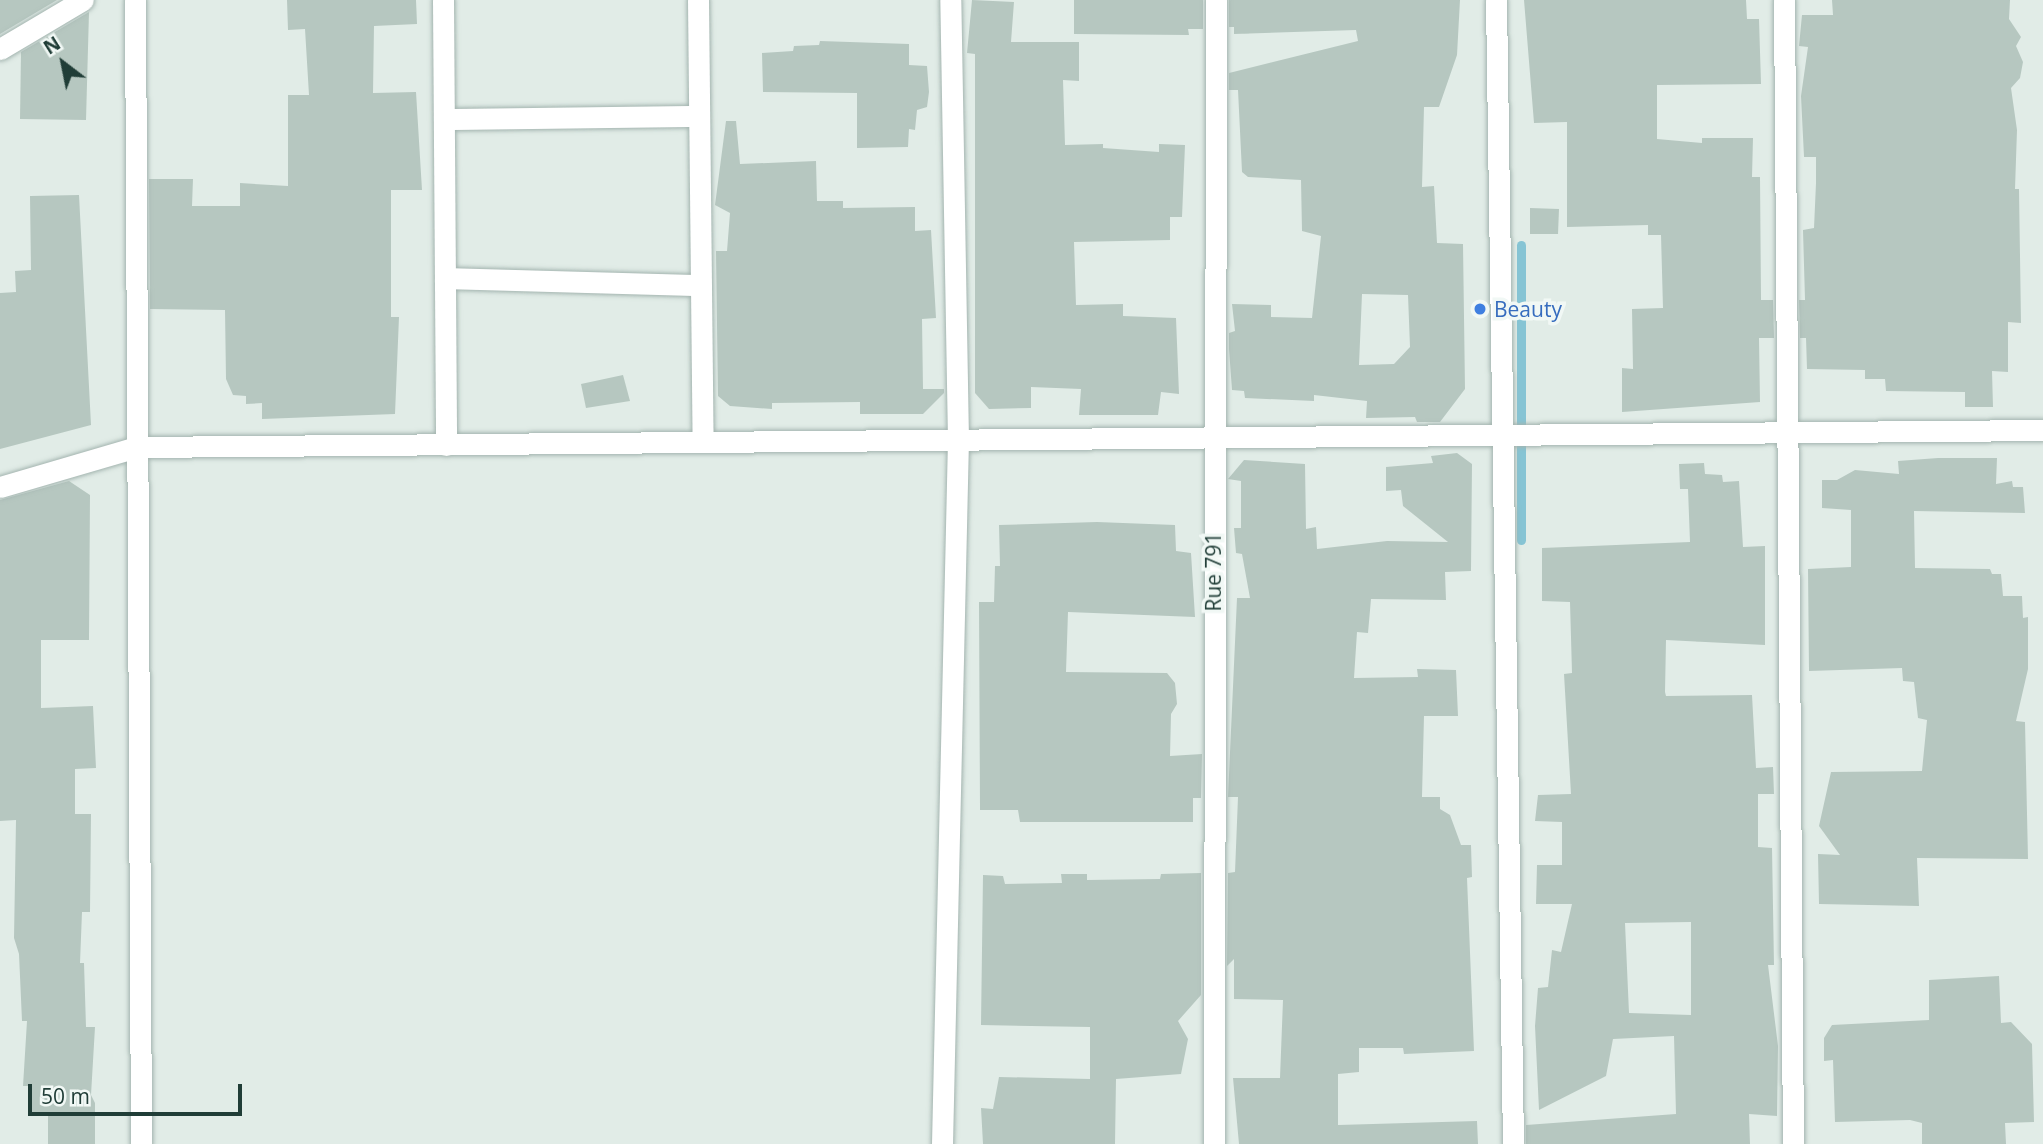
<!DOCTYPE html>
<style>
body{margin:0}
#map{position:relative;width:2043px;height:1144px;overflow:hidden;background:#e1ece7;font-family:"Open Sans",sans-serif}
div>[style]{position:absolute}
.stream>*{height:9px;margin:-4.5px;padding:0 4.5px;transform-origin:4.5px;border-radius:4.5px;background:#86c4d4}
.building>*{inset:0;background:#b6c7c0}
.roads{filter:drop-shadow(0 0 2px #a3b4af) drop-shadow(0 0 2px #a3b4af)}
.minor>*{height:21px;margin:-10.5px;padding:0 10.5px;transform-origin:10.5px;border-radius:10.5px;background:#fff}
.dots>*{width:19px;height:19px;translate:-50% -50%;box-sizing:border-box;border:4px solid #f1f8f5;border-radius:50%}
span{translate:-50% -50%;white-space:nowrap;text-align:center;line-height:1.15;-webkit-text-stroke:7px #f1f8f5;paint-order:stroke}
.shop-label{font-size:21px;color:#366cbe}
.left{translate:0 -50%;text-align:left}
.street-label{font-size:21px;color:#203d37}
.north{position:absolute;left:28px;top:28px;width:70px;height:70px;-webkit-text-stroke:5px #f1f8f5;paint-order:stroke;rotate:328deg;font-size:19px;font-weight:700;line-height:28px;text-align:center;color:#203d37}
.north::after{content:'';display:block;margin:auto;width:24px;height:32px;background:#203d37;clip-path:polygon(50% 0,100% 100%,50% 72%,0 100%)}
.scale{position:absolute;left:28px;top:1084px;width:214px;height:32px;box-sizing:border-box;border:4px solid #203d37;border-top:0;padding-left:9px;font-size:21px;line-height:24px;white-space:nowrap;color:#203d37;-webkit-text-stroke:5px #f1f8f5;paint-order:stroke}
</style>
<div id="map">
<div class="stream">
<i style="left:1521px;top:245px;width:295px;rotate:90deg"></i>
</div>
<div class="building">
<i style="clip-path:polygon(0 0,57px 0,0 34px)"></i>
<i style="clip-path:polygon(287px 0,416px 0,417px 24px,374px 26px,373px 93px,416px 92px,422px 190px,391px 190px,391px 317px,399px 317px,395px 414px,262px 419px,262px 403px,246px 404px,246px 396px,233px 395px,226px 379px,225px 310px,150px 309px,149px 179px,193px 179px,192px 206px,240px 206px,240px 183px,288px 186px,288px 95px,309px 95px,305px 29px,288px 30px)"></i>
<i style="clip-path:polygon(972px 0,1014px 2px,1011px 42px,1079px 42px,1079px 81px,1063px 80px,1065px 145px,1103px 144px,1103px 148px,1159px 152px,1159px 144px,1185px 145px,1182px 217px,1170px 217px,1170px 240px,1074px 242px,1076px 305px,1123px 304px,1123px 316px,1176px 318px,1179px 394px,1161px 392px,1158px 415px,1079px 415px,1081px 389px,1031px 387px,1031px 408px,989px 409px,975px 393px,975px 54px,967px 53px)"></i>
<i style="clip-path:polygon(1074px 0,1203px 0,1203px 29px,1188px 29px,1189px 35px,1074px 34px)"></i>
<i style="clip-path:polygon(evenodd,1229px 0,1460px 0,1457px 55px,1439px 107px,1424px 107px,1422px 187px,1434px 186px,1437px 243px,1463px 244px,1465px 389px,1440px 422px,1417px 422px,1415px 417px,1366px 418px,1367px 401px,1314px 395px,1314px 401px,1245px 398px,1244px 391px,1232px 390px,1229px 349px,1229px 333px,1235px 331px,1232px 304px,1271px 305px,1271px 317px,1312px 318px,1321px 236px,1302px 231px,1301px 180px,1248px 177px,1242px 172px,1238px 90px,1229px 90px,1229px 73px,1358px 41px,1356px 30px,1234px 34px,1234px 27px,1229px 27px,1229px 0,1362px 294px,1408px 295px,1410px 347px,1394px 364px,1359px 365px,1362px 294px)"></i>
<i style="clip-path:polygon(1524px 0,1746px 0,1747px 19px,1759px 19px,1761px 84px,1657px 85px,1657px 139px,1702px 143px,1702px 138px,1753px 138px,1752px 177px,1760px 177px,1761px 300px,1773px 300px,1774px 338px,1759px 338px,1760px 402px,1622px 412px,1622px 368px,1633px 369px,1632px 309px,1663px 308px,1661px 235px,1648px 235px,1648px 225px,1567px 227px,1567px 122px,1534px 123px)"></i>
<i style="clip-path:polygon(1832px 0,2010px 0,2009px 19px,2021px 37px,2016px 46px,2023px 62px,2020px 78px,2011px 88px,2017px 130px,2015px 189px,2019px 189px,2021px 323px,2008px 322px,2008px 372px,1992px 371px,1993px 407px,1965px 407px,1965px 392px,1886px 391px,1885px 379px,1865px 379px,1865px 370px,1807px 369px,1806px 338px,1800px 338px,1799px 300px,1805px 300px,1803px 230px,1814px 228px,1816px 183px,1816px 157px,1804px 157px,1801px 96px,1808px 47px,1799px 46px,1802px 15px,1833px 15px)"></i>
<i style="clip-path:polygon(89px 12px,86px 120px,20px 119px,21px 52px)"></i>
<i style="clip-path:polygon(820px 41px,909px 44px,909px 65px,927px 66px,929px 92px,927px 107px,917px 110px,915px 130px,909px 129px,908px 147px,857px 148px,857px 93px,763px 92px,762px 53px,793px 51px,794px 46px,819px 45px)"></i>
<i style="clip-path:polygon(726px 121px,736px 121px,740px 164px,816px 161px,817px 201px,843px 201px,843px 208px,915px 207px,915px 231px,931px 230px,936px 318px,922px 319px,923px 389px,944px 389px,944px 393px,923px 414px,860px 414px,860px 402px,772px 403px,772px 409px,730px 406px,718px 396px,716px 251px,727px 251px,730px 213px,715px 205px)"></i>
<i style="clip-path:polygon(79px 195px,91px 425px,0 449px,0 293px,16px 292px,15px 271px,31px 270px,30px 196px)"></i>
<i style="clip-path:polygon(1530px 208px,1559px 209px,1558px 234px,1530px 234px)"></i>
<i style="clip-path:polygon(623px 375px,630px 401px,586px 408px,581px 384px)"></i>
<i style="clip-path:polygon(1457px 453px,1472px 464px,1471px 571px,1445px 572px,1446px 600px,1371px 599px,1368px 633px,1357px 632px,1354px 678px,1418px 677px,1417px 669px,1456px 670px,1458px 716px,1424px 716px,1422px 797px,1440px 797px,1440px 809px,1450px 815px,1461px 845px,1471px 845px,1472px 877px,1467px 878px,1474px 1051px,1404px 1054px,1403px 1048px,1359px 1048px,1359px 1072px,1338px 1074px,1338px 1125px,1477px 1121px,1478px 1144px,1239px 1144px,1233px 1078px,1280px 1078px,1283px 1000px,1234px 999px,1234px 959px,1227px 966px,1228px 873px,1235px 872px,1238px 797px,1228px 797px,1237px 598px,1250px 598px,1242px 554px,1236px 553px,1234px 528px,1241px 528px,1241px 481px,1228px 479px,1244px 460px,1305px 464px,1306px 529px,1316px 527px,1317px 549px,1387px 541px,1448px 542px,1403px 506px,1401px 490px,1386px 491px,1386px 467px,1433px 463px,1431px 456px)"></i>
<i style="clip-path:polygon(1938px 458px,1997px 458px,1996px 484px,2012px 481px,2013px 487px,2023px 487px,2025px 513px,1914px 511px,1915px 568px,1990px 569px,1992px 574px,2001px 574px,2003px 596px,2022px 596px,2023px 618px,2028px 617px,2028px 669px,2016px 721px,2025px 722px,2028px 859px,1917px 858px,1919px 906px,1819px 904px,1818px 854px,1840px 855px,1819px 826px,1831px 772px,1922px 771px,1927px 720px,1918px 718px,1914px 682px,1903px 681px,1902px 668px,1809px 671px,1808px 569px,1851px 567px,1851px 510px,1822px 508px,1822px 480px,1837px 480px,1855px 470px,1899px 474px,1898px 461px)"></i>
<i style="clip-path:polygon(evenodd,1704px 463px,1705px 474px,1722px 475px,1723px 482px,1739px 481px,1743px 547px,1765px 546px,1765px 645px,1666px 640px,1665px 692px,1666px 696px,1752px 695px,1756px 768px,1773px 767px,1774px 794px,1758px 794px,1758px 847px,1772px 848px,1774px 965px,1768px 965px,1778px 1046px,1777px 1116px,1749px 1114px,1750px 1144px,1526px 1144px,1526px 1125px,1676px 1114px,1674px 1036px,1613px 1039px,1606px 1076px,1539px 1110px,1535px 1026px,1538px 988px,1548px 987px,1552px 950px,1561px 952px,1572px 904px,1536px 904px,1537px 865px,1562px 865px,1562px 822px,1535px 821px,1538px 795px,1571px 794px,1564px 674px,1572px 673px,1570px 602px,1542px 601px,1542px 548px,1690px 542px,1688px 489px,1680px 489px,1679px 464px,1704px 463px,1691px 922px,1691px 1015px,1629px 1013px,1625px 923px,1691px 922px)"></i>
<i style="clip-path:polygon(69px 481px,90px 495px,89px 640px,41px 640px,41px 708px,93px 706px,96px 768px,75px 769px,75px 814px,91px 814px,90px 912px,82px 912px,80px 963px,84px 963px,86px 1027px,95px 1027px,91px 1095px,95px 1103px,95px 1144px,48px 1144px,48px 1112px,31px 1112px,31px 1086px,23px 1086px,27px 1021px,22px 1021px,19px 954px,14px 938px,16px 820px,0 821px,0 500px)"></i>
<i style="clip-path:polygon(1097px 522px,1175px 525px,1176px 551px,1191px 553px,1195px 617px,1068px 612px,1066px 672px,1167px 673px,1175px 683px,1177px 704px,1171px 714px,1170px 756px,1202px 754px,1201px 798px,1193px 798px,1193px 822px,1020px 822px,1018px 810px,980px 810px,979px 602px,994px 602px,995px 566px,1000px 566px,999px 525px)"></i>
<i style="clip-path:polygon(1201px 873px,1201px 995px,1178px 1021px,1188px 1039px,1181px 1074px,1116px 1079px,1115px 1144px,983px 1144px,981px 1108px,993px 1109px,999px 1077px,1090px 1079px,1090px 1027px,981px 1025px,983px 875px,1003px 876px,1005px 884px,1062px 883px,1061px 874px,1087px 874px,1087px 880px,1160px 879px,1161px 874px)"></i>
<i style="clip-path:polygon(1999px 976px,2001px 1023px,2011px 1022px,2032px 1044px,2034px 1122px,2005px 1123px,2006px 1144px,1922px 1144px,1922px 1123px,1910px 1120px,1835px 1122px,1833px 1060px,1824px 1061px,1824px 1038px,1832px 1025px,1929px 1020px,1929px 980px)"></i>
</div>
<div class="roads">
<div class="minor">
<i style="left:135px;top:0;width:1144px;rotate:89.7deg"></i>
<i style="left:443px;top:0;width:445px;rotate:89.6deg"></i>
<i style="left:698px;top:0;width:442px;rotate:89.4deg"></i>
<i style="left:1496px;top:0;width:1144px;rotate:89.15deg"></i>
<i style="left:1784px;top:0;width:1144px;rotate:89.55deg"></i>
<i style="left:0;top:49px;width:96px;rotate:-30.6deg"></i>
<i style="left:444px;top:119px;width:255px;rotate:-0.7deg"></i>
<i style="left:445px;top:278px;width:256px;rotate:1.6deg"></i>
<i style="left:0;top:487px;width:143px;rotate:-16.3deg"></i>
<i style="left:137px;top:447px;width:1906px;rotate:-0.51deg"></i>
<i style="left:942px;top:1144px;width:704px;rotate:-88.7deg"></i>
<i style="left:958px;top:440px;width:440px;rotate:-91deg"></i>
<i style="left:1214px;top:1144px;width:1144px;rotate:-89.9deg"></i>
</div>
</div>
<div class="dots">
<i style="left:1480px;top:309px;background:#3f7fe0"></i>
</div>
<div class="shop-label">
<span class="left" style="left:1494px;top:309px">Beauty</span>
</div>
<div class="street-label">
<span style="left:1213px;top:572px;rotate:-90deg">Rue 791</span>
</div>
<div class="north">N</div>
<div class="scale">50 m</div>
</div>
